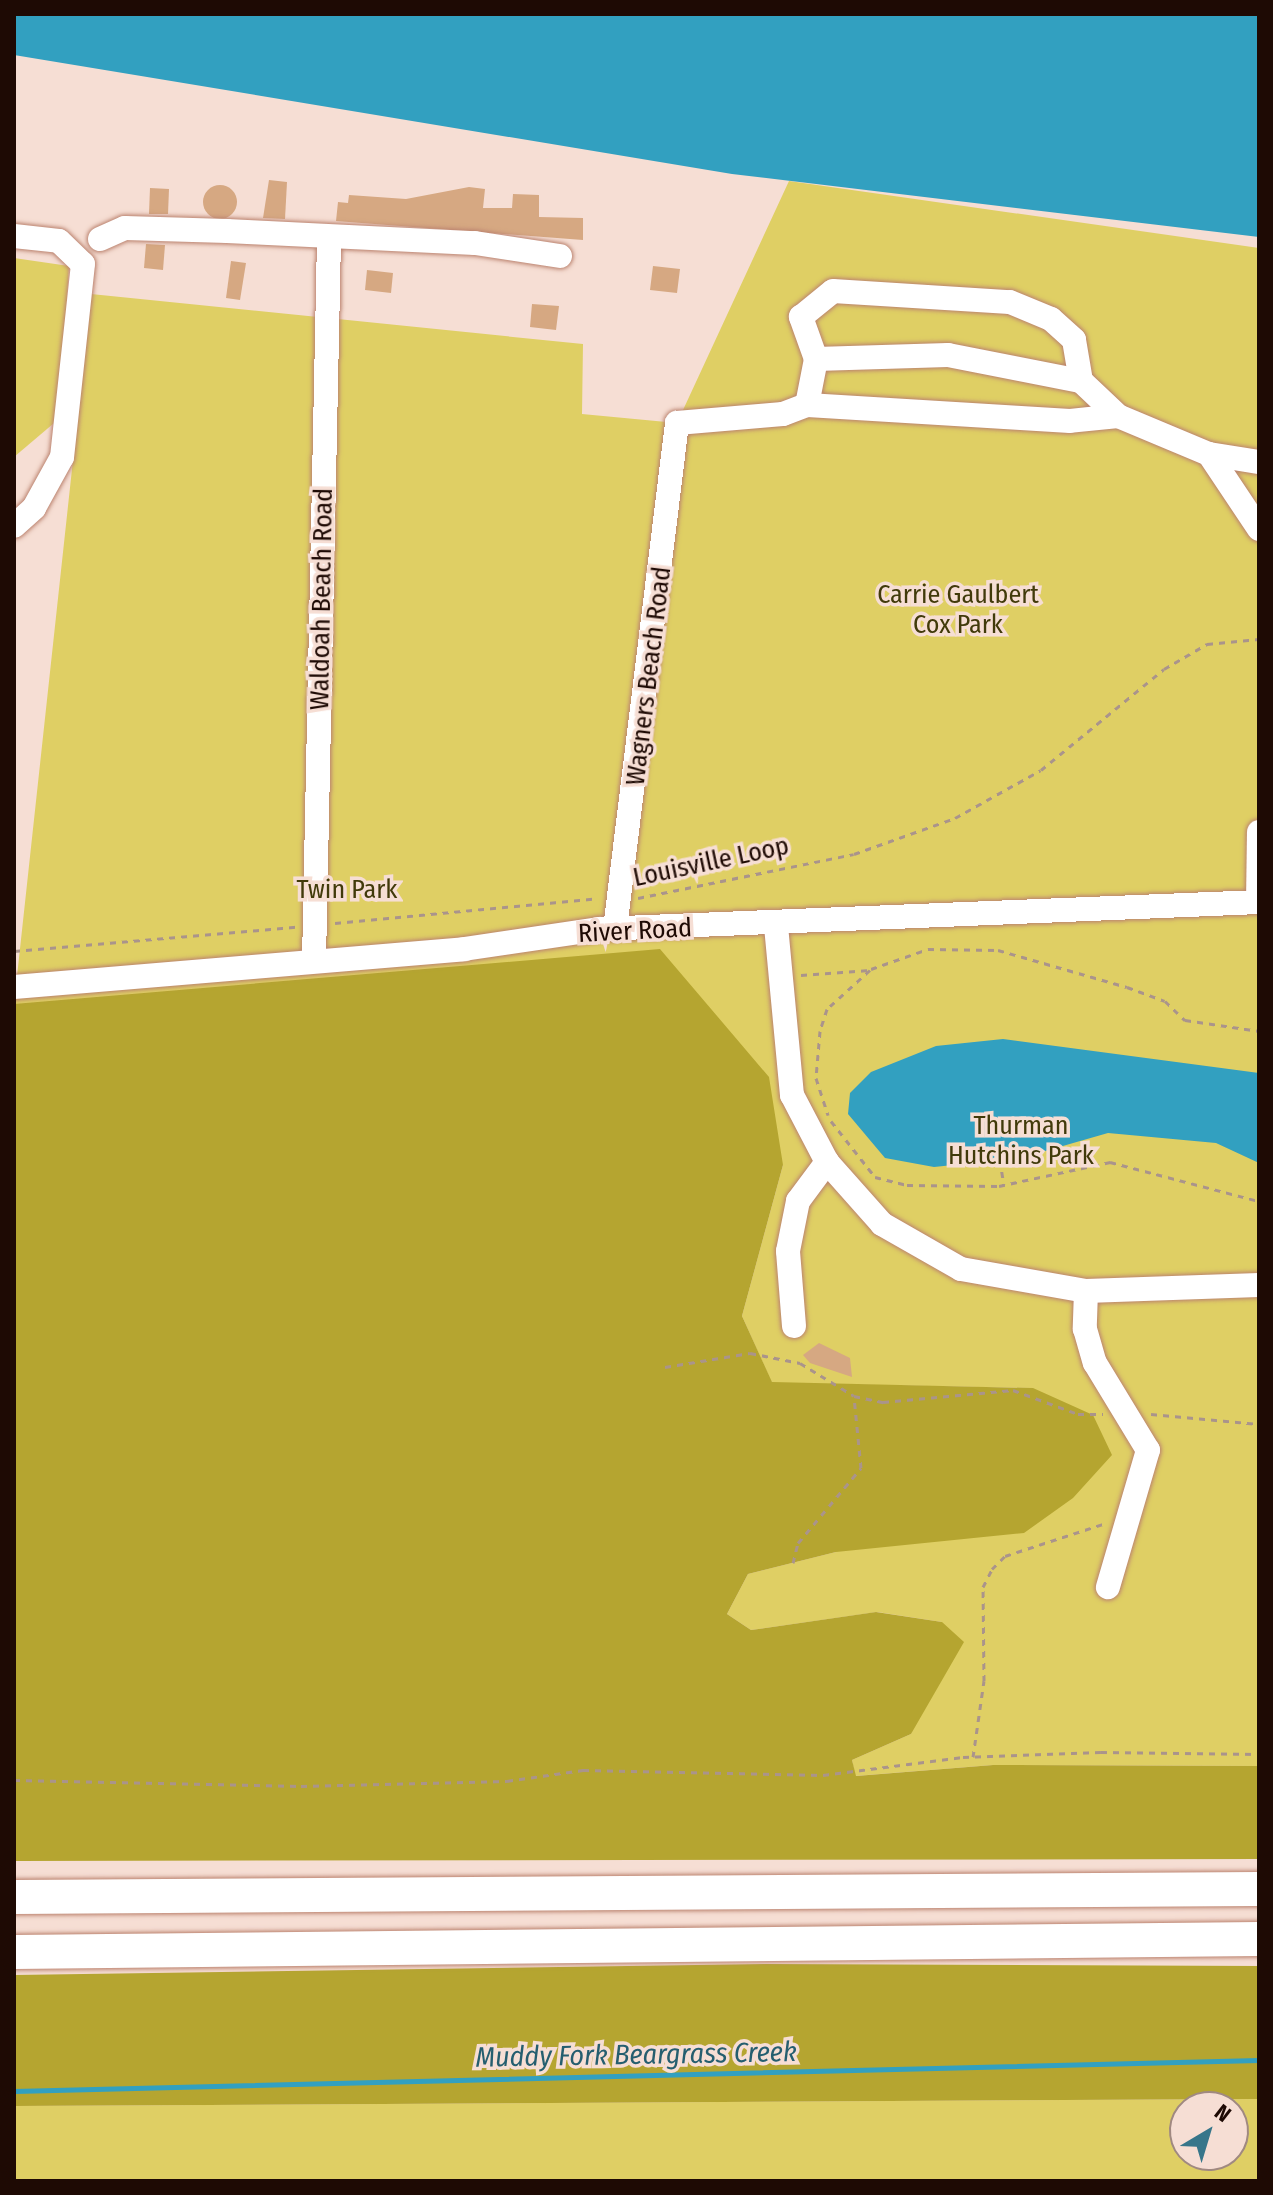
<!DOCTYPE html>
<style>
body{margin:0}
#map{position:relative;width:1273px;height:2195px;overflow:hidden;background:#f6ded4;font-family:"Fira Sans Condensed",sans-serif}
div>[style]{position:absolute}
.green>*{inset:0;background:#dfcf64}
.forest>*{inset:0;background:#b5a530}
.water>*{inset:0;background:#32a0c0}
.stream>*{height:5px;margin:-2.5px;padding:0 2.5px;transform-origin:2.5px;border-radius:2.5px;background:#32a0c0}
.building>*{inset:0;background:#d6a882}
.round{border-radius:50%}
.path>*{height:3px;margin-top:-1.5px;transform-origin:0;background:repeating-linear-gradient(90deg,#aa948b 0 6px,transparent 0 12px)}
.roads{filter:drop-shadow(0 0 2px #bb836f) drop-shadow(0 0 2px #bb836f)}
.minor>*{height:24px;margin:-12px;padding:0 12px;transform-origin:12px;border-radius:12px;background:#fff}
.highway>*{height:34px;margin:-17px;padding:0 17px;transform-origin:17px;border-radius:17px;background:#fff}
span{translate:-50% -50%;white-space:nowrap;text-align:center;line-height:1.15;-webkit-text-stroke:7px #f6ded4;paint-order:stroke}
.park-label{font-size:26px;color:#413a0a}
.street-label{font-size:26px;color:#1e0a04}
.water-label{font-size:28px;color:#255e6f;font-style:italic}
.frame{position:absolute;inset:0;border:16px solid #1e0a04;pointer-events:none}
.north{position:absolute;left:1169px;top:2091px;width:80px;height:80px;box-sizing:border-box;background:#f6ded4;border:2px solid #a08981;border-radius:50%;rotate:38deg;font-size:22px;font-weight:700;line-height:32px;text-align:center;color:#1e0a04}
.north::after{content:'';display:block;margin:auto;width:28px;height:36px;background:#37768a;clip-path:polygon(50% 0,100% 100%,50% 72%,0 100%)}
</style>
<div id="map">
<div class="green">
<i style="clip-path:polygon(789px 181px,1259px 248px,1259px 1766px,993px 1765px,855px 1776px,852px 1760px,911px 1734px,942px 1622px,877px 1612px,751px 1630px,727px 1614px,748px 1574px,836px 1552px,1033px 1388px,772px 1383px,742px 1316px,783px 1165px,645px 1066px,14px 1004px,91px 294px,583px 344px,582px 414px,677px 423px)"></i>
<i style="clip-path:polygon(14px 258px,69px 266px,60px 418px,14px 457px)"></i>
<i style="clip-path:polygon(evenodd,1259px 2099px,1259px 2181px,14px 2181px,14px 2106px,1259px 2099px,1185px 2107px,1233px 2107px,1233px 2155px,1185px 2155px,1185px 2107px)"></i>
</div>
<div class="forest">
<i style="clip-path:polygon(660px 949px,769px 1077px,783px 1165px,742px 1316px,772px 1382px,1033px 1388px,1093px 1415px,1112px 1455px,1073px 1498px,1024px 1533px,836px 1552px,748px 1574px,727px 1614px,751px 1630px,876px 1612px,942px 1622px,964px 1642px,911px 1734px,852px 1760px,856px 1776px,993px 1765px,1259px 1766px,1259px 1859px,14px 1861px,14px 1004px)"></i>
<i style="clip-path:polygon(770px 1964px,1259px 1966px,1259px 2099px,14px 2106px,14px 1975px)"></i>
</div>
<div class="water">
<i style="clip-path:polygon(14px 14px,1259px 14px,1259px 237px,732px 174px,14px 55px)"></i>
<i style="clip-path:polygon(1003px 1039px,1259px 1073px,1259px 1163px,1216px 1143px,1108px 1133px,1021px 1158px,934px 1167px,885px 1158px,848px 1114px,850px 1093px,871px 1072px,936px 1046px)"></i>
</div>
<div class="stream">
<i style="left:14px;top:2091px;width:1245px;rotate:-1.43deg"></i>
</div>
<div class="building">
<i style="clip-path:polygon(269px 180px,287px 182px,285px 219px,263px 218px)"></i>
<i class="round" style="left:203px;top:185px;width:34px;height:34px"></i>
<i style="clip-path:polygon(469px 187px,485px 189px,483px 208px,512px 208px,513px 194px,539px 195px,539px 217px,583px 218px,583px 240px,336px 221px,338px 202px,348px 203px,349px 195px,406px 199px)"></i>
<i style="clip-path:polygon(150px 188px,169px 189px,168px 214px,149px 214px)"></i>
<i style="clip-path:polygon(146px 244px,165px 245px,163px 270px,144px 268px)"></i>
<i style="clip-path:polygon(231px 261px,246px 263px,240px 300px,226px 298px)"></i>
<i style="clip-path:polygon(653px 266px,680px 269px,677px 293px,650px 290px)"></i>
<i style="clip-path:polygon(367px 270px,393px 273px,391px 293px,365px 290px)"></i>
<i style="clip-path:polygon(532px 304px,559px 306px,556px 330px,530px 327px)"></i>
<i style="clip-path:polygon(819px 1343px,850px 1358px,852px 1377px,810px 1363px,803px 1355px)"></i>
</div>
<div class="path">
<i style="left:638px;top:898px;width:220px;rotate:-11.5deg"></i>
<i style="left:854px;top:854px;width:107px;rotate:-19.6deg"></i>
<i style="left:955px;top:818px;width:98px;rotate:-29.2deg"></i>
<i style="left:1041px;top:770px;width:159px;rotate:-39.4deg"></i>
<i style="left:1164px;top:669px;width:50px;rotate:-30.2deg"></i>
<i style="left:1207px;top:644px;width:52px;rotate:-5.5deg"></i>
<i style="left:335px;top:923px;width:264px;rotate:-5.4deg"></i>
<i style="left:14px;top:951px;width:283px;rotate:-4.9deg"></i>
<i style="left:871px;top:969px;width:60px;rotate:-19.3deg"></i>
<i style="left:928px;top:949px;width:70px;rotate:0.8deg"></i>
<i style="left:998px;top:950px;width:134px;rotate:16deg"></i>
<i style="left:1127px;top:987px;width:40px;rotate:20.2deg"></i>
<i style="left:1165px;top:1001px;width:28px;rotate:44deg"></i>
<i style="left:1185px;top:1020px;width:75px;rotate:8.5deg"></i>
<i style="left:801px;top:975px;width:69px;rotate:-4.1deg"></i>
<i style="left:870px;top:970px;width:58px;rotate:137.8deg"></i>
<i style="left:827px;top:1009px;width:23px;rotate:108deg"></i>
<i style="left:820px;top:1031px;width:47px;rotate:94.9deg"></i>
<i style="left:816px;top:1078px;width:39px;rotate:72deg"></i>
<i style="left:831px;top:1121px;width:71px;rotate:51.8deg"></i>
<i style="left:875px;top:1177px;width:33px;rotate:14deg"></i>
<i style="left:907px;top:1185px;width:92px;rotate:0.6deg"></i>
<i style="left:999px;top:1186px;width:114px;rotate:-12.2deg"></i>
<i style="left:1110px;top:1162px;width:154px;rotate:14.7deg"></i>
<i style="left:998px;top:1148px;width:37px;rotate:81deg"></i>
<i style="left:665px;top:1367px;width:86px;rotate:-9.4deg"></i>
<i style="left:750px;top:1353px;width:51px;rotate:11.3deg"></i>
<i style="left:800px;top:1363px;width:63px;rotate:31.4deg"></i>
<i style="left:854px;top:1396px;width:30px;rotate:12deg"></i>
<i style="left:883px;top:1402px;width:131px;rotate:-5.3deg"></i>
<i style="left:1013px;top:1390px;width:69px;rotate:20.3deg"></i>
<i style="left:1078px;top:1414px;width:25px"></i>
<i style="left:1151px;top:1414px;width:108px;rotate:5.3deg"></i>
<i style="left:793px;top:1563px;width:21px;rotate:-76deg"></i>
<i style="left:798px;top:1543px;width:98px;rotate:-50deg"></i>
<i style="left:861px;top:1468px;width:72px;rotate:-95.6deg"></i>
<i style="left:973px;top:1757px;width:77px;rotate:-81.8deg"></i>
<i style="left:984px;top:1681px;width:94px;rotate:-90.6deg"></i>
<i style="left:983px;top:1587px;width:20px;rotate:-63deg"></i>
<i style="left:992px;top:1569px;width:18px;rotate:-45deg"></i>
<i style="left:1005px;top:1556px;width:106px;rotate:-18.1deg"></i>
<i style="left:14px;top:1780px;width:287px;rotate:1.2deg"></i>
<i style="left:301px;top:1786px;width:206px;rotate:-1.4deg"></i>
<i style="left:507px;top:1781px;width:77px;rotate:-8.2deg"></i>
<i style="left:583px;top:1770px;width:240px;rotate:1.2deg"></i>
<i style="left:823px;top:1775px;width:141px;rotate:-7.3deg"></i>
<i style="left:963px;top:1757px;width:138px;rotate:-2.1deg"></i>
<i style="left:1101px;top:1752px;width:158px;rotate:0.7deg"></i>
</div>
<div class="roads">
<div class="minor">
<i style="left:14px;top:236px;width:45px;rotate:6.3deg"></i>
<i style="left:59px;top:241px;width:33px;rotate:44deg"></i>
<i style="left:83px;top:264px;width:194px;rotate:96.2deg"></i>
<i style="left:62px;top:457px;width:58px;rotate:118.8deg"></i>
<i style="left:34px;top:508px;width:27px;rotate:138deg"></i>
<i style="left:100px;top:239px;width:27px;rotate:-24deg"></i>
<i style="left:125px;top:228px;width:102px;rotate:1.7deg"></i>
<i style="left:227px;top:231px;width:248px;rotate:2.8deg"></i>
<i style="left:475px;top:243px;width:86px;rotate:8.7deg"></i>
<i style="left:816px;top:359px;width:45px;rotate:-109.7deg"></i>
<i style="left:801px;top:317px;width:41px;rotate:-39.1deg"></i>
<i style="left:833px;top:291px;width:177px;rotate:3.6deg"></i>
<i style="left:1010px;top:302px;width:44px;rotate:22.5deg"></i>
<i style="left:1051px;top:319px;width:31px;rotate:42deg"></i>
<i style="left:1074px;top:340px;width:42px;rotate:80.3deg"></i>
<i style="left:1118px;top:416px;width:48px;rotate:174.1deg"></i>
<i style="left:1070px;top:421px;width:263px;rotate:-176.5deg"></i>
<i style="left:807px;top:405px;width:47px;rotate:-78.9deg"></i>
<i style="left:816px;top:359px;width:132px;rotate:-1.7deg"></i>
<i style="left:948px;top:355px;width:136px;rotate:11.1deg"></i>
<i style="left:1081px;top:381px;width:51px;rotate:43.4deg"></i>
<i style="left:1118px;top:416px;width:99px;rotate:22.7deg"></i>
<i style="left:1209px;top:454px;width:51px;rotate:9.1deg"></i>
<i style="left:1209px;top:454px;width:90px;rotate:56.3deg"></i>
<i style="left:1258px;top:902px;width:70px;rotate:-89.2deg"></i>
<i style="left:776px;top:926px;width:170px;rotate:84.6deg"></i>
<i style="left:792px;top:1095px;width:76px;rotate:62.4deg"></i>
<i style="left:827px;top:1162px;width:83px;rotate:48.4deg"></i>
<i style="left:882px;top:1224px;width:91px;rotate:29.7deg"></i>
<i style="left:961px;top:1269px;width:127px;rotate:10deg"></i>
<i style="left:1086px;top:1291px;width:173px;rotate:-2deg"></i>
<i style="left:615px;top:929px;width:510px;rotate:-83.01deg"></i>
<i style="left:677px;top:423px;width:106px;rotate:-4.9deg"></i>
<i style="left:783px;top:414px;width:26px;rotate:-21deg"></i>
<i style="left:314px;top:961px;width:724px;rotate:-88.81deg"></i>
<i style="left:14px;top:987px;width:452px;rotate:-4.8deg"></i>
<i style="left:464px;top:949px;width:136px;rotate:-8.4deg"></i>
<i style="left:599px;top:929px;width:661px;rotate:-2.34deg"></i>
<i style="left:1086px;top:1291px;width:38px;rotate:92deg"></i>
<i style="left:1085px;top:1329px;width:35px;rotate:74deg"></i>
<i style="left:1095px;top:1363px;width:102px;rotate:58.7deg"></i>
<i style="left:1148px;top:1450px;width:143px;rotate:106.3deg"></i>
<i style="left:794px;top:1326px;width:75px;rotate:-94.6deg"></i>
<i style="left:788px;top:1251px;width:51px;rotate:-78.7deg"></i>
<i style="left:798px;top:1201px;width:49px;rotate:-53.4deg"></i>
</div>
<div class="highway">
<i style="left:14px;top:1897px;width:1245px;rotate:-0.37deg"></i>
<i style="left:14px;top:1952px;width:1245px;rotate:-0.6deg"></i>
</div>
</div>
<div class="park-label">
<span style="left:958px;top:610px">Carrie Gaulbert<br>Cox Park</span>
<span style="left:347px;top:890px">Twin Park</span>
<span style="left:1021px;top:1141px">Thurman<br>Hutchins Park</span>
</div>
<div class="street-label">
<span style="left:322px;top:599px;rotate:-89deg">Waldoah Beach Road</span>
<span style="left:649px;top:676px;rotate:-83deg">Wagners Beach Road</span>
<span style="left:711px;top:862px;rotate:-12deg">Louisville Loop</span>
<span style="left:635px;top:931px;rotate:-3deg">River Road</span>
</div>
<div class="water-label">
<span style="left:636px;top:2055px;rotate:-1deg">Muddy Fork Beargrass Creek</span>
</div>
<div class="frame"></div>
<div class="north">N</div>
</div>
